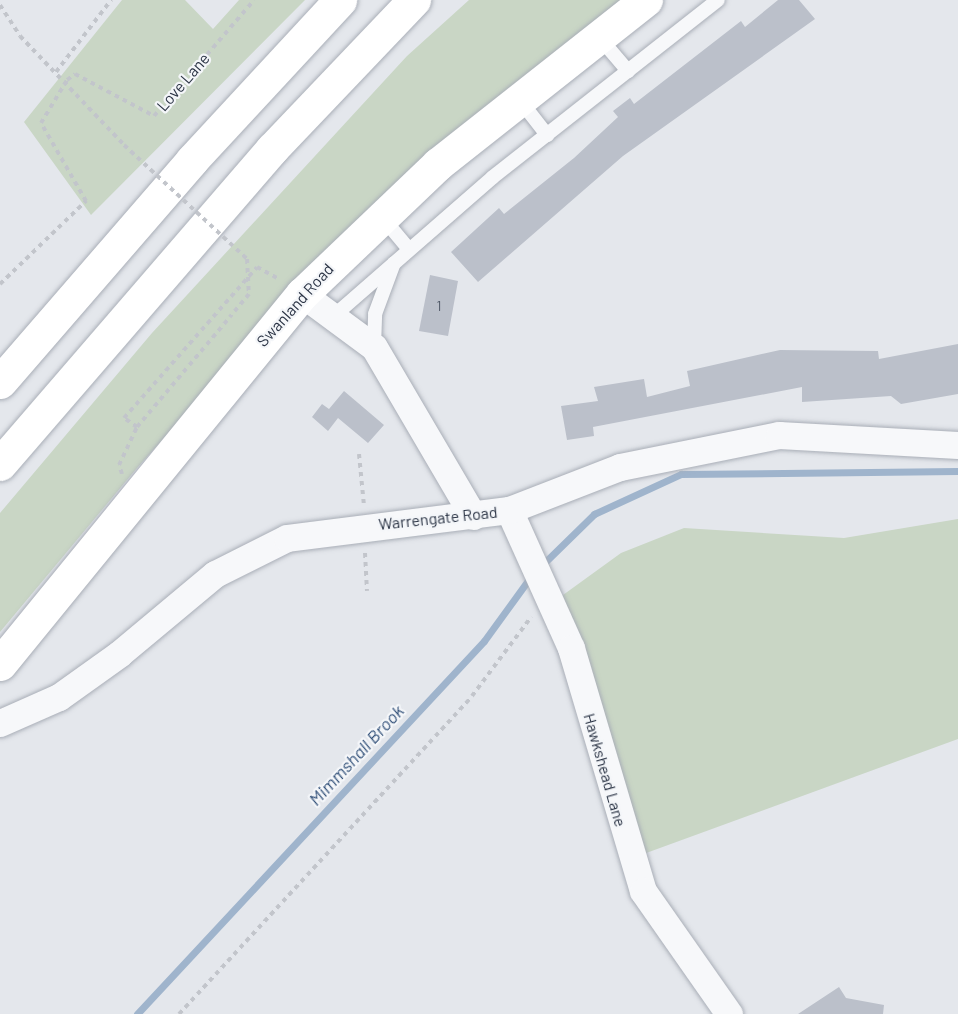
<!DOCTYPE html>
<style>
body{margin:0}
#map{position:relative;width:958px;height:1014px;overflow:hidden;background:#e4e7ec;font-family:Barlow,sans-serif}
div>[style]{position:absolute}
.green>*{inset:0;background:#c9d6c5}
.stream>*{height:7px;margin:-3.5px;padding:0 3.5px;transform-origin:3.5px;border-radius:3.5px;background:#9fb4cc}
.building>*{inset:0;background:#bbc0ca}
.path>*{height:4px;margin-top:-2px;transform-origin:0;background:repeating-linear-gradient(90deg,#c2c5cb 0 4.5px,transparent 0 9px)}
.roads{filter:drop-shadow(0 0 2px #a9aeb7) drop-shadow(0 0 2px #a9aeb7)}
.lane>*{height:14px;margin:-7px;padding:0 7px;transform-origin:7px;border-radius:7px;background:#f7f8fa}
.street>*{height:27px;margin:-13.5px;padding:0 13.5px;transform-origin:13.5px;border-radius:13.5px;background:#f7f8fa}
.secondary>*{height:33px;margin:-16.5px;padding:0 16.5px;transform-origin:16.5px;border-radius:16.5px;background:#fff}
.highway>*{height:33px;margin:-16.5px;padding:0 16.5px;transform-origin:16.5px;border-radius:16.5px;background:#fff}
.path-bridge>*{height:4px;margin-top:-2px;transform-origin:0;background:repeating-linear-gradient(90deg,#c2c5cb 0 4.5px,transparent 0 9px)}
span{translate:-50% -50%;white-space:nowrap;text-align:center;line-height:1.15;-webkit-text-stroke:4.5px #f4f6f9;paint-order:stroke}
.number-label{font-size:14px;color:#4f5766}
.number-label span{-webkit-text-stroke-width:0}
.street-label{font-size:16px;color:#2b3445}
.water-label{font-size:18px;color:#34527a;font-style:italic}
</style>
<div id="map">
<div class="green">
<i style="clip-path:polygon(122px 0,185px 0,213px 29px,239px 0,305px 0,91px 215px,24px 122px)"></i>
<i style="clip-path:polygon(469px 0,623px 0,344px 237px,137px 468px,0 632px,0 513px,152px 333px,407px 56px)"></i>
<i style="clip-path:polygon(958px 519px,958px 739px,638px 856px,563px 595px,621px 553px,684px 528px,844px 538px)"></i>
</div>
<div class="stream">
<i style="left:542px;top:565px;width:73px;rotate:-44.4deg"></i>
<i style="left:594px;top:514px;width:96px;rotate:-24.7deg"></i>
<i style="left:681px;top:474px;width:277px;rotate:-0.6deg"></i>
<i style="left:137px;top:1014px;width:509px;rotate:-47.07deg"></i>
<i style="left:484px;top:641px;width:82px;rotate:-54deg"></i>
</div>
<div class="building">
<i style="clip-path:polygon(778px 0,799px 0,815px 19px,623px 156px,478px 282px,451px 252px,499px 208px,504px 214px,574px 158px,618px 117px,613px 111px,630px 98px,634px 104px,741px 21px,745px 27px)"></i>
<i style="clip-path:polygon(430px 275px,458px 281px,448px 336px,419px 331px)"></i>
<i style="clip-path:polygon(958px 344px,958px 394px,901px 404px,891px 396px,802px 402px,802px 387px,593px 427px,594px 436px,567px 440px,561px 406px,598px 401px,594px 387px,644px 379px,647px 397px,690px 386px,687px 371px,780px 350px,878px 351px,879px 359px)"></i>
<i style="clip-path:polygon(344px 391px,384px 425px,368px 443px,338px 418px,328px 431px,312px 417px,322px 404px,329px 409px)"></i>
<i style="clip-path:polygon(839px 987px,846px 998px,884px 1005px,883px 1014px,798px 1014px)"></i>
</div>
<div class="path">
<i style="left:0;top:5px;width:37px;rotate:57deg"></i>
<i style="left:20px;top:36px;width:151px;rotate:46.3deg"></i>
<i style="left:56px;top:72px;width:91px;rotate:-52.6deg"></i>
<i style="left:0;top:284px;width:120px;rotate:-44deg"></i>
<i style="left:86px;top:201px;width:90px;rotate:-120deg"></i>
<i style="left:41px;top:123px;width:50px;rotate:-58.8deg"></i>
<i style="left:67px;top:80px;width:10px;rotate:-37deg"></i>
<i style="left:75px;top:74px;width:89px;rotate:28deg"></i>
<i style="left:154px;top:116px;width:153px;rotate:-49.2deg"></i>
<i style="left:137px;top:427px;width:16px;rotate:-145deg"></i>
<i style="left:124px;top:418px;width:201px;rotate:-48.6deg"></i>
<i style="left:257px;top:267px;width:25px;rotate:29deg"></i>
<i style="left:359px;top:454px;width:52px;rotate:84.5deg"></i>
<i style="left:122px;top:474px;width:9px;rotate:-108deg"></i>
<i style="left:119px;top:465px;width:42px;rotate:-64.7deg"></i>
<i style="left:137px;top:427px;width:144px;rotate:-49.8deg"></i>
<i style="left:365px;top:553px;width:38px;rotate:87deg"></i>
<i style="left:179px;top:1014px;width:432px;rotate:-47.3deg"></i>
<i style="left:472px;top:696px;width:99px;rotate:-53.2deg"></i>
</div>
<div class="roads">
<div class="lane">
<i style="left:599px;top:37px;width:45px;rotate:49.5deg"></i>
<i style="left:519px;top:99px;width:46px;rotate:52.1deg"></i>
<i style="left:382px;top:217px;width:40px;rotate:50deg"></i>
<i style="left:336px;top:314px;width:208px;rotate:-41.1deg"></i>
<i style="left:493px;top:177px;width:286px;rotate:-38.2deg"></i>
<i style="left:374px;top:347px;width:33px;rotate:-88deg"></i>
<i style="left:375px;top:314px;width:54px;rotate:-69.6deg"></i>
</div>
<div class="street">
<i style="left:302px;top:294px;width:89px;rotate:36.4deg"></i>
<i style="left:374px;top:347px;width:196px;rotate:59.6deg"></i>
<i style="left:509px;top:510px;width:151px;rotate:65.8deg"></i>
<i style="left:571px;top:648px;width:253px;rotate:73.5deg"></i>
<i style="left:643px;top:891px;width:150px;rotate:55deg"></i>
<i style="left:0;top:723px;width:64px;rotate:-23.8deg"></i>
<i style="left:59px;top:697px;width:74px;rotate:-35.6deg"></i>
<i style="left:119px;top:654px;width:125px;rotate:-39.8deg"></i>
<i style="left:215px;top:574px;width:80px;rotate:-26.6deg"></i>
<i style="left:287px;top:538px;width:224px;rotate:-7.2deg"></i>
<i style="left:509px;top:510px;width:119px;rotate:-21.2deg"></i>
<i style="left:620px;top:467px;width:162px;rotate:-11.4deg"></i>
<i style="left:779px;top:435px;width:179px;rotate:3.2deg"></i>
</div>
<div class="secondary">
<i style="left:0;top:664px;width:478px;rotate:-50.8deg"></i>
<i style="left:302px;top:294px;width:188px;rotate:-43.7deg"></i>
<i style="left:438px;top:164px;width:265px;rotate:-38.3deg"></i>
</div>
<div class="highway">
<i style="left:0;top:382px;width:294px;rotate:-49.1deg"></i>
<i style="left:192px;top:160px;width:218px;rotate:-47.2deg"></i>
<i style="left:0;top:464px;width:416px;rotate:-49.2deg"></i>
<i style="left:272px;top:149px;width:206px;rotate:-46.4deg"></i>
</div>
</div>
<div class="path-bridge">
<i style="left:124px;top:145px;width:168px;rotate:42.8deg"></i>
<i style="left:247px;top:259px;width:35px;rotate:87deg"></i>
<i style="left:249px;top:294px;width:30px;rotate:130deg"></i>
</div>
<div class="number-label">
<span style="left:439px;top:306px">1</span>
</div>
<div class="street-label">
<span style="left:183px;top:82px;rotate:-49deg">Love Lane</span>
<span style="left:295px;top:305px;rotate:-48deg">Swanland Road</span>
<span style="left:438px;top:518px;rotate:-6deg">Warrengate Road</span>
<span style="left:605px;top:770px;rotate:74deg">Hawkshead Lane</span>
</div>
<div class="water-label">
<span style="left:356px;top:755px;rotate:-47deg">Mimmshall Brook</span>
</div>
</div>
